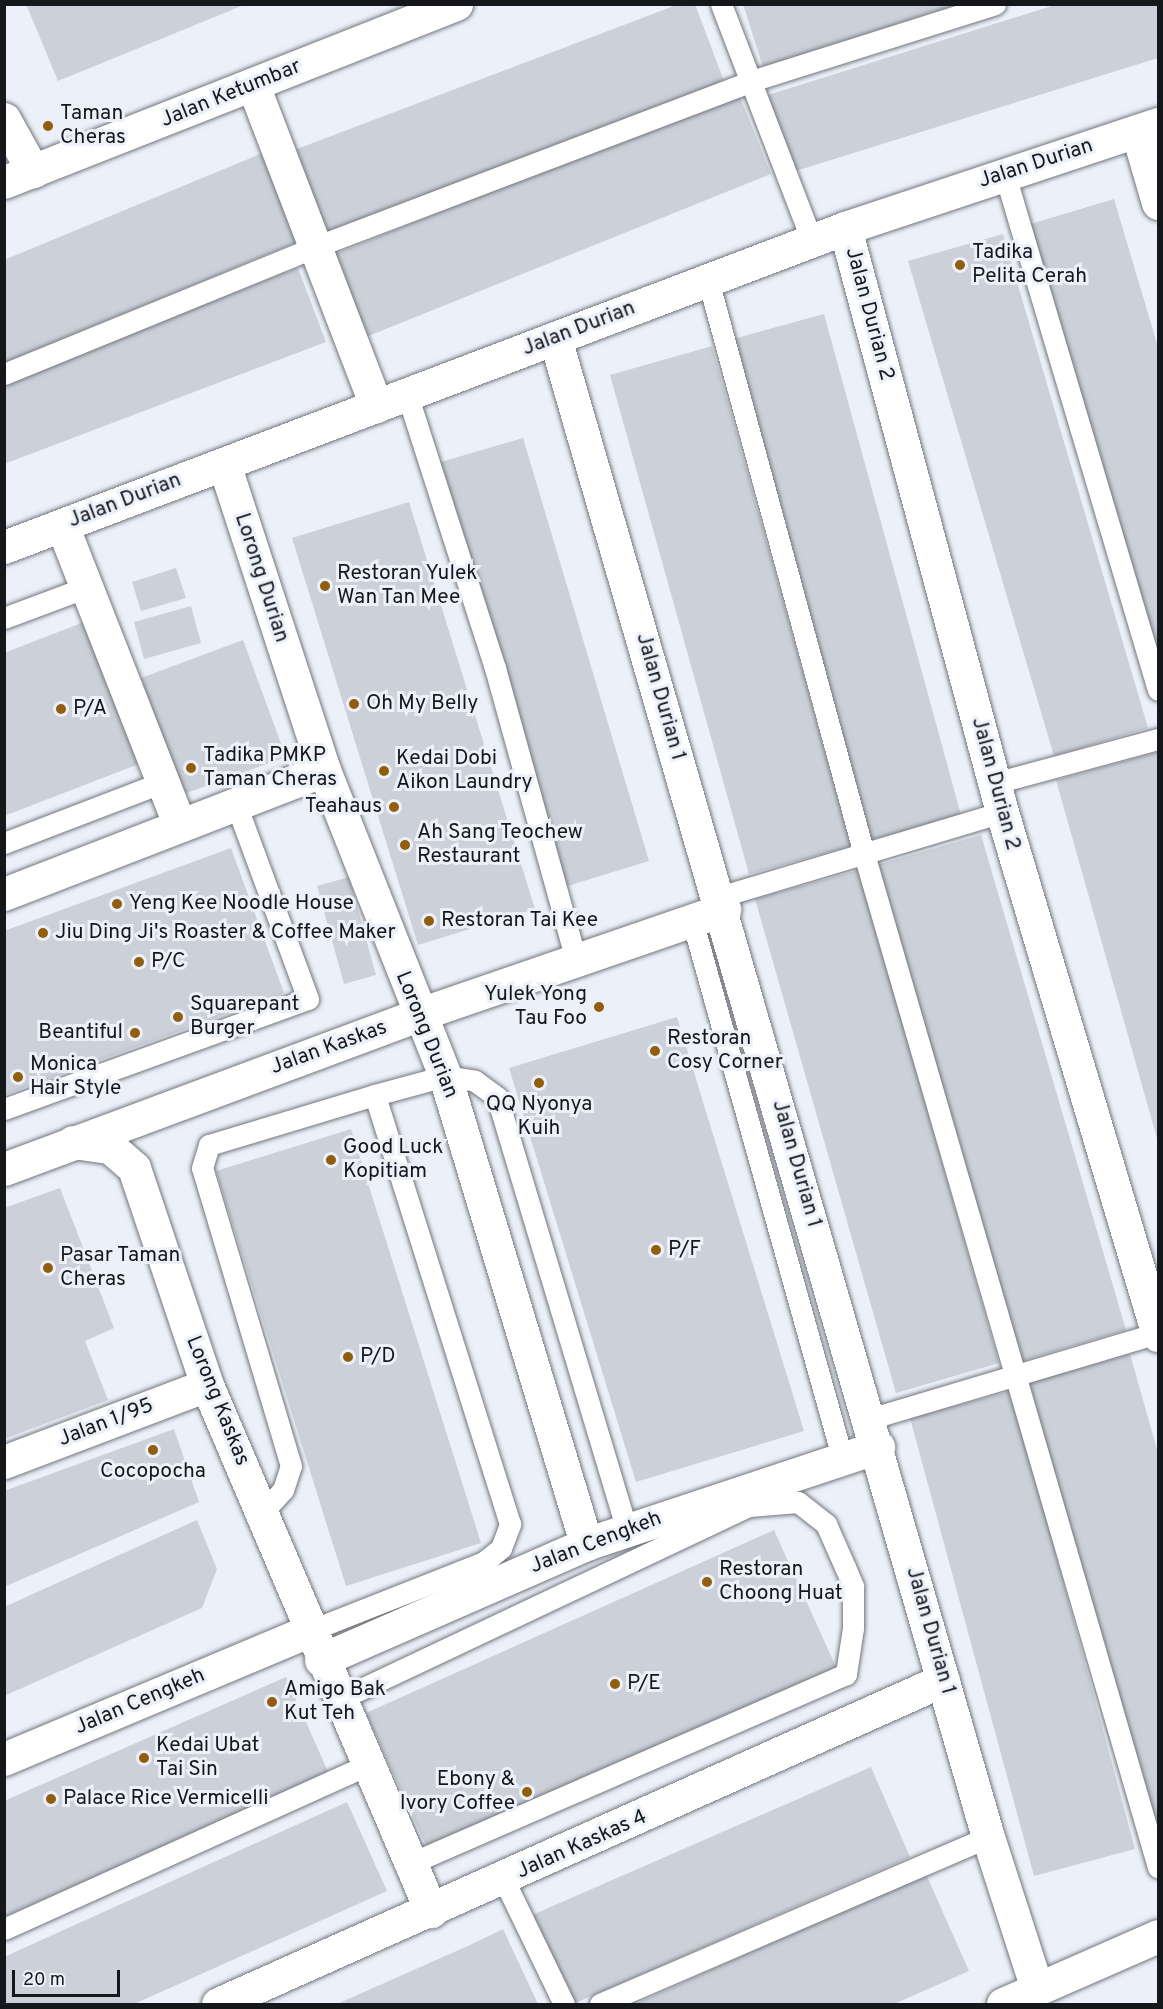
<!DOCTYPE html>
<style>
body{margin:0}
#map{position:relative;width:1163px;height:2009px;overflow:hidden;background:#ecf0f9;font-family:Overpass,sans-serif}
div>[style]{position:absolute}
.building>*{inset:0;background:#ccd1d9}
.roads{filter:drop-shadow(0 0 2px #72767d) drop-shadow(0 0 2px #72767d)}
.service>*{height:21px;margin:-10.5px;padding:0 10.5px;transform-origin:10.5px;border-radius:10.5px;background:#fff}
.minor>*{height:33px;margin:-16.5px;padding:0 16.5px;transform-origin:16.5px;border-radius:16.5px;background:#fff}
.dots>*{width:16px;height:16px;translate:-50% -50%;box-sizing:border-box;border:3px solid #ecf0f9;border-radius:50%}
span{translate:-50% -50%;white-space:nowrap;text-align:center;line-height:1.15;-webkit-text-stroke:6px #ecf0f9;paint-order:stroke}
.street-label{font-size:21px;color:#16171a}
.poi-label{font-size:21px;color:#16171a}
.left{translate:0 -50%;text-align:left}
.right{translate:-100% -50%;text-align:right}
.frame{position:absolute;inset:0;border:6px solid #16171a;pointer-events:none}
.scale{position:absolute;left:12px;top:1970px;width:108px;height:27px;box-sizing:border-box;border:3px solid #16171a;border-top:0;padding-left:8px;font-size:18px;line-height:21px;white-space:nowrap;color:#16171a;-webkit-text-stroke:4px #ecf0f9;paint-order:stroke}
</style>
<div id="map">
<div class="building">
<i style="clip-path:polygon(26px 4px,244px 4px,244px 5px,58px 81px)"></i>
<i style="clip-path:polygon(679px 4px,695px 4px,725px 84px,321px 236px,289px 152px)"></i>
<i style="clip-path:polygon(743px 4px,956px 4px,956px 5px,763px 67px)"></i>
<i style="clip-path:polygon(1058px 4px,1158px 4px,1158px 58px,786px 174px,762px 97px)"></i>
<i style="clip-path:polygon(738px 92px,771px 174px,356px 341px,323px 259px)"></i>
<i style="clip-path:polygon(265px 152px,302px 240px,4px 363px,4px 260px)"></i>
<i style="clip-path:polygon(1114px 199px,1158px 347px,1158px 674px,1024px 226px)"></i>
<i style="clip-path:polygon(1003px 234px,1148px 728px,1054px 756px,908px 261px)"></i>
<i style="clip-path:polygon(298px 268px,326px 342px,4px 464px,4px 380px)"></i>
<i style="clip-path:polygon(824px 314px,961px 815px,863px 842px,726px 341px)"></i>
<i style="clip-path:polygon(712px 346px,851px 846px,749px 874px,610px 375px)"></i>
<i style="clip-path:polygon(523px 438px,649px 861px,561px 888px,434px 464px)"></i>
<i style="clip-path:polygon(409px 502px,535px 909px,418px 945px,292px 538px)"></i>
<i style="clip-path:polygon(176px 568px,186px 598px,141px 611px,132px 582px)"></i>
<i style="clip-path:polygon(191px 606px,201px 643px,144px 659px,134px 622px)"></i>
<i style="clip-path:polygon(84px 622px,139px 764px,4px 816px,4px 653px)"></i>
<i style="clip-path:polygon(243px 640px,286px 757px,184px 794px,141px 678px)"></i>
<i style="clip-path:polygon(1158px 752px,1158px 1142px,1056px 780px)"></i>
<i style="clip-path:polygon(981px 835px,1126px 1330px,1018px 1362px,873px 866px)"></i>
<i style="clip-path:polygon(231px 848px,284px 993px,4px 1095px,4px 931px)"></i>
<i style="clip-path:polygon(859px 870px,999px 1363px,896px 1393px,755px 899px)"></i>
<i style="clip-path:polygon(349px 877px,376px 975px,344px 984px,317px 886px)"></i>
<i style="clip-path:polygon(677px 1017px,804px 1431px,636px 1482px,509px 1068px)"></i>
<i style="clip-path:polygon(351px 1129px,481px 1543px,346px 1586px,216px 1171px)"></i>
<i style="clip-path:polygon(60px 1188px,114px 1328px,85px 1341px,108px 1400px,4px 1439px,4px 1208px)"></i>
<i style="clip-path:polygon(1130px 1354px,1158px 1453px,1158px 1840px,1026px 1383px)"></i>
<i style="clip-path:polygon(1012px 1391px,1135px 1849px,1034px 1876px,910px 1418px)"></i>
<i style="clip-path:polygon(174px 1429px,199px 1502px,4px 1587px,4px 1491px)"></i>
<i style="clip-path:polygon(197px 1520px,217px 1569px,202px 1608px,4px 1696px,4px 1607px)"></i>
<i style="clip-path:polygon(774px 1530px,836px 1667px,428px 1850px,366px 1713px)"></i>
<i style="clip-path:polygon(286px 1677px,329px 1774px,4px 1917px,4px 1801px)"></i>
<i style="clip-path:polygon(871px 1767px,910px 1857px,573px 2004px,530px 1916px)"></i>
<i style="clip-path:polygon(347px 1802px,387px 1891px,134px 2004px,4px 2004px,4px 1957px)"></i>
<i style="clip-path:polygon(926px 1874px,969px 1971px,894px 2004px,635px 2004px)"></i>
<i style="clip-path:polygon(503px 1929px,538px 2004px,337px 2004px,470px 1945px)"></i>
</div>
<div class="roads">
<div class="service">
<i style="left:721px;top:4px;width:254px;rotate:69deg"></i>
<i style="left:1005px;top:175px;width:537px;rotate:73.45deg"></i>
<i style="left:708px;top:280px;width:595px;rotate:74.8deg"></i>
<i style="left:864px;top:854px;width:1055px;rotate:73.82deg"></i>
<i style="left:4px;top:374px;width:336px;rotate:-22.2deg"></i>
<i style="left:315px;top:247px;width:467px;rotate:-20.8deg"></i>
<i style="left:751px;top:81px;width:256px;rotate:-17.5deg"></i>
<i style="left:407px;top:394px;width:288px;rotate:72.2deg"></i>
<i style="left:495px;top:668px;width:304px;rotate:74.5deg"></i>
<i style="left:4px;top:618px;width:89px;rotate:-20.5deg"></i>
<i style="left:995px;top:783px;width:169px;rotate:-15.1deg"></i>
<i style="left:4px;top:843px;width:170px;rotate:-21deg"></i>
<i style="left:719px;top:897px;width:295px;rotate:-16.7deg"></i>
<i style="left:692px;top:920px;width:558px;rotate:74.39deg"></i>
<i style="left:4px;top:1109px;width:323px;rotate:-19.9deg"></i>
<i style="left:308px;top:999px;width:208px;rotate:-110.3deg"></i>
<i style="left:869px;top:1419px;width:302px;rotate:-16.6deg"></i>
<i style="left:262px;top:1513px;width:31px;rotate:-48deg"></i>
<i style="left:283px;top:1490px;width:25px;rotate:-72deg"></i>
<i style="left:291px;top:1466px;width:311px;rotate:-106.6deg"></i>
<i style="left:202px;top:1168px;width:24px;rotate:-73deg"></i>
<i style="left:209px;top:1145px;width:173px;rotate:-16.8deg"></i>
<i style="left:309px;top:1631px;width:188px;rotate:-21.5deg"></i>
<i style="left:484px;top:1562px;width:22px;rotate:-39deg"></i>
<i style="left:501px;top:1548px;width:26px;rotate:-69deg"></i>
<i style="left:510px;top:1524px;width:450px;rotate:-107.5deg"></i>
<i style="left:375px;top:1095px;width:73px;rotate:-15.2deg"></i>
<i style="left:445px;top:1076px;width:30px;rotate:9deg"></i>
<i style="left:475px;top:1081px;width:27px;rotate:36deg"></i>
<i style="left:497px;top:1097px;width:451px;rotate:73.3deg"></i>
<i style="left:338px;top:1700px;width:454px;rotate:-25.3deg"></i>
<i style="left:749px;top:1506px;width:49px;rotate:-4.7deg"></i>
<i style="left:798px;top:1502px;width:36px;rotate:38deg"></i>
<i style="left:826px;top:1524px;width:47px;rotate:66.2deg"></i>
<i style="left:845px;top:1567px;width:21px;rotate:67deg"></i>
<i style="left:853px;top:1586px;width:42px;rotate:90deg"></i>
<i style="left:853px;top:1628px;width:47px;rotate:98.7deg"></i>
<i style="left:846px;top:1674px;width:476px;rotate:156.5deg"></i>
<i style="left:504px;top:1880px;width:138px;rotate:64.2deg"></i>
<i style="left:4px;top:1929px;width:398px;rotate:-24.3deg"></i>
<i style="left:600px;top:2004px;width:422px;rotate:-23.3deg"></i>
</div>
<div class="minor">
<i style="left:253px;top:85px;width:344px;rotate:69deg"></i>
<i style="left:4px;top:119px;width:60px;rotate:60.9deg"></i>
<i style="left:1137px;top:131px;width:75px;rotate:73.7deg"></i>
<i style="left:4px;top:182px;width:486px;rotate:-21.5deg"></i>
<i style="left:845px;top:228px;width:605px;rotate:74.95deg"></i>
<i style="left:1002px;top:812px;width:546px;rotate:73.39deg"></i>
<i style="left:555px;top:338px;width:1560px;rotate:73.89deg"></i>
<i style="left:988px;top:1837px;width:160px;rotate:72.1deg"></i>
<i style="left:224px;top:464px;width:322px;rotate:71.9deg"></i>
<i style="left:324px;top:770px;width:329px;rotate:68.4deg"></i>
<i style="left:445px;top:1076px;width:489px;rotate:73.2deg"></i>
<i style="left:62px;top:525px;width:323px;rotate:68.6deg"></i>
<i style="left:4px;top:547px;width:899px;rotate:-20.77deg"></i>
<i style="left:845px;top:228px;width:330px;rotate:-18.4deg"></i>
<i style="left:4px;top:894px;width:343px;rotate:-21.2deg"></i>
<i style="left:73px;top:1142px;width:37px;rotate:8deg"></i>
<i style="left:110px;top:1147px;width:32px;rotate:41deg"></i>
<i style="left:134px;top:1168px;width:229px;rotate:71.4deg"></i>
<i style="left:207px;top:1385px;width:572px;rotate:66.93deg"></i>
<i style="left:4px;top:1169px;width:441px;rotate:-20.4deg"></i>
<i style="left:417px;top:1015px;width:325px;rotate:-19deg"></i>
<i style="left:4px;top:1462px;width:217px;rotate:-20.8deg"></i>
<i style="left:321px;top:1660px;width:289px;rotate:-23.6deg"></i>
<i style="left:586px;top:1544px;width:308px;rotate:-18.4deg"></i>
<i style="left:4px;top:1759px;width:331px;rotate:-22.8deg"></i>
<i style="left:218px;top:2004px;width:794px;rotate:-24.08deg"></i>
<i style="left:1003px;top:2004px;width:169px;rotate:-23.7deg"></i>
</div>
</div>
<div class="dots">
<i style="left:48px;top:126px;background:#915d0f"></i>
<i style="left:960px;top:265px;background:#915d0f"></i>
<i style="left:325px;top:586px;background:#915d0f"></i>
<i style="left:354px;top:704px;background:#915d0f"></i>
<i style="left:61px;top:709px;background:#915d0f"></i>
<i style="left:191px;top:768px;background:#915d0f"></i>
<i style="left:384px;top:771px;background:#915d0f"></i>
<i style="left:394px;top:807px;background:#915d0f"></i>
<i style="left:405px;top:845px;background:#915d0f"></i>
<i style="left:117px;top:904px;background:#915d0f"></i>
<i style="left:429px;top:921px;background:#915d0f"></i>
<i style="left:43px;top:933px;background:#915d0f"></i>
<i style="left:139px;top:962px;background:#915d0f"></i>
<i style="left:599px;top:1007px;background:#915d0f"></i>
<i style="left:178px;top:1017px;background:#915d0f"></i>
<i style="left:135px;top:1033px;background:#915d0f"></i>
<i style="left:655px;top:1051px;background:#915d0f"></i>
<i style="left:18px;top:1077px;background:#915d0f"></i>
<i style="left:539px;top:1083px;background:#915d0f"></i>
<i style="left:331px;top:1160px;background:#915d0f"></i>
<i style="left:656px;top:1250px;background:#915d0f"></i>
<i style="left:48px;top:1268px;background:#915d0f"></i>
<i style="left:348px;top:1357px;background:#915d0f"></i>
<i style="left:153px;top:1450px;background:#915d0f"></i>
<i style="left:707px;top:1582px;background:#915d0f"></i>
<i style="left:615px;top:1684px;background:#915d0f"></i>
<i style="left:272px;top:1702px;background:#915d0f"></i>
<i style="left:144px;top:1758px;background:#915d0f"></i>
<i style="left:527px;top:1792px;background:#915d0f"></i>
<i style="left:51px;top:1799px;background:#915d0f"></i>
</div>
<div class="street-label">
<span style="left:231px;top:94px;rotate:-22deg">Jalan Ketumbar</span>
<span style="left:1036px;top:164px;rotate:-18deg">Jalan Durian</span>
<span style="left:869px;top:314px;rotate:75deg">Jalan Durian 2</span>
<span style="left:579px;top:329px;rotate:-21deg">Jalan Durian</span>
<span style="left:125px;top:501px;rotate:-21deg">Jalan Durian</span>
<span style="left:261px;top:578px;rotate:72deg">Lorong Durian</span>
<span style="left:660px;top:697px;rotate:74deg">Jalan Durian 1</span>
<span style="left:995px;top:784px;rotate:75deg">Jalan Durian 2</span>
<span style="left:426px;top:1035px;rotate:68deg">Lorong Durian</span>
<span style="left:329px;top:1048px;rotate:-20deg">Jalan Kaskas</span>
<span style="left:796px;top:1164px;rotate:74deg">Jalan Durian 1</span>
<span style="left:217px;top:1401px;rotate:68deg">Lorong Kaskas</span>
<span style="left:106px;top:1423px;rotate:-21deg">Jalan 1/95</span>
<span style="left:596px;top:1543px;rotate:-21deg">Jalan Cengkeh</span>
<span style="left:930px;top:1631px;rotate:74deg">Jalan Durian 1</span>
<span style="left:140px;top:1702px;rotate:-23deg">Jalan Cengkeh</span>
<span style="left:582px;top:1845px;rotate:-24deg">Jalan Kaskas 4</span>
</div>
<div class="poi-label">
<span class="left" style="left:60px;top:126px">Taman<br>Cheras</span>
<span class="left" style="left:972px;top:265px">Tadika<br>Pelita Cerah</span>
<span class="left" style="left:337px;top:586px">Restoran Yulek<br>Wan Tan Mee</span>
<span class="left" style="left:366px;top:704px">Oh My Belly</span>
<span class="left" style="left:73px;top:709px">P/A</span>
<span class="left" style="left:203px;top:768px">Tadika PMKP<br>Taman Cheras</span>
<span class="left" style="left:396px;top:771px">Kedai Dobi<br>Aikon Laundry</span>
<span class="right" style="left:382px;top:807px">Teahaus</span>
<span class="left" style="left:417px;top:845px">Ah Sang Teochew<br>Restaurant</span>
<span class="left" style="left:129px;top:904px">Yeng Kee Noodle House</span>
<span class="left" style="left:441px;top:921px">Restoran Tai Kee</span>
<span class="left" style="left:55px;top:933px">Jiu Ding Ji's Roaster &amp; Coffee Maker</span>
<span class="left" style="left:151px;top:962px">P/C</span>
<span class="right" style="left:587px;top:1007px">Yulek Yong<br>Tau Foo</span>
<span class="left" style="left:190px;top:1017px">Squarepant<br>Burger</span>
<span class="right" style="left:123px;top:1033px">Beantiful</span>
<span class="left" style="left:667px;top:1051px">Restoran<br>Cosy Corner</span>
<span class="left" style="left:30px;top:1077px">Monica<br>Hair Style</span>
<span style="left:539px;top:1117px">QQ Nyonya<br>Kuih</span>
<span class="left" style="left:343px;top:1160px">Good Luck<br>Kopitiam</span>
<span class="left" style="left:668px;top:1250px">P/F</span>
<span class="left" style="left:60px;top:1268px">Pasar Taman<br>Cheras</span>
<span class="left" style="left:360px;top:1357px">P/D</span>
<span style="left:153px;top:1472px">Cocopocha</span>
<span class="left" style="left:719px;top:1582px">Restoran<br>Choong Huat</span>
<span class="left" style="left:627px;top:1684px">P/E</span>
<span class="left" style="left:284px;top:1702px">Amigo Bak<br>Kut Teh</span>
<span class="left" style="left:156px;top:1758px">Kedai Ubat<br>Tai Sin</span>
<span class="right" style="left:515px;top:1792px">Ebony &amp;<br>Ivory Coffee</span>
<span class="left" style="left:63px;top:1799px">Palace Rice Vermicelli</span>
</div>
<div class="frame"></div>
<div class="scale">20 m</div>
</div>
